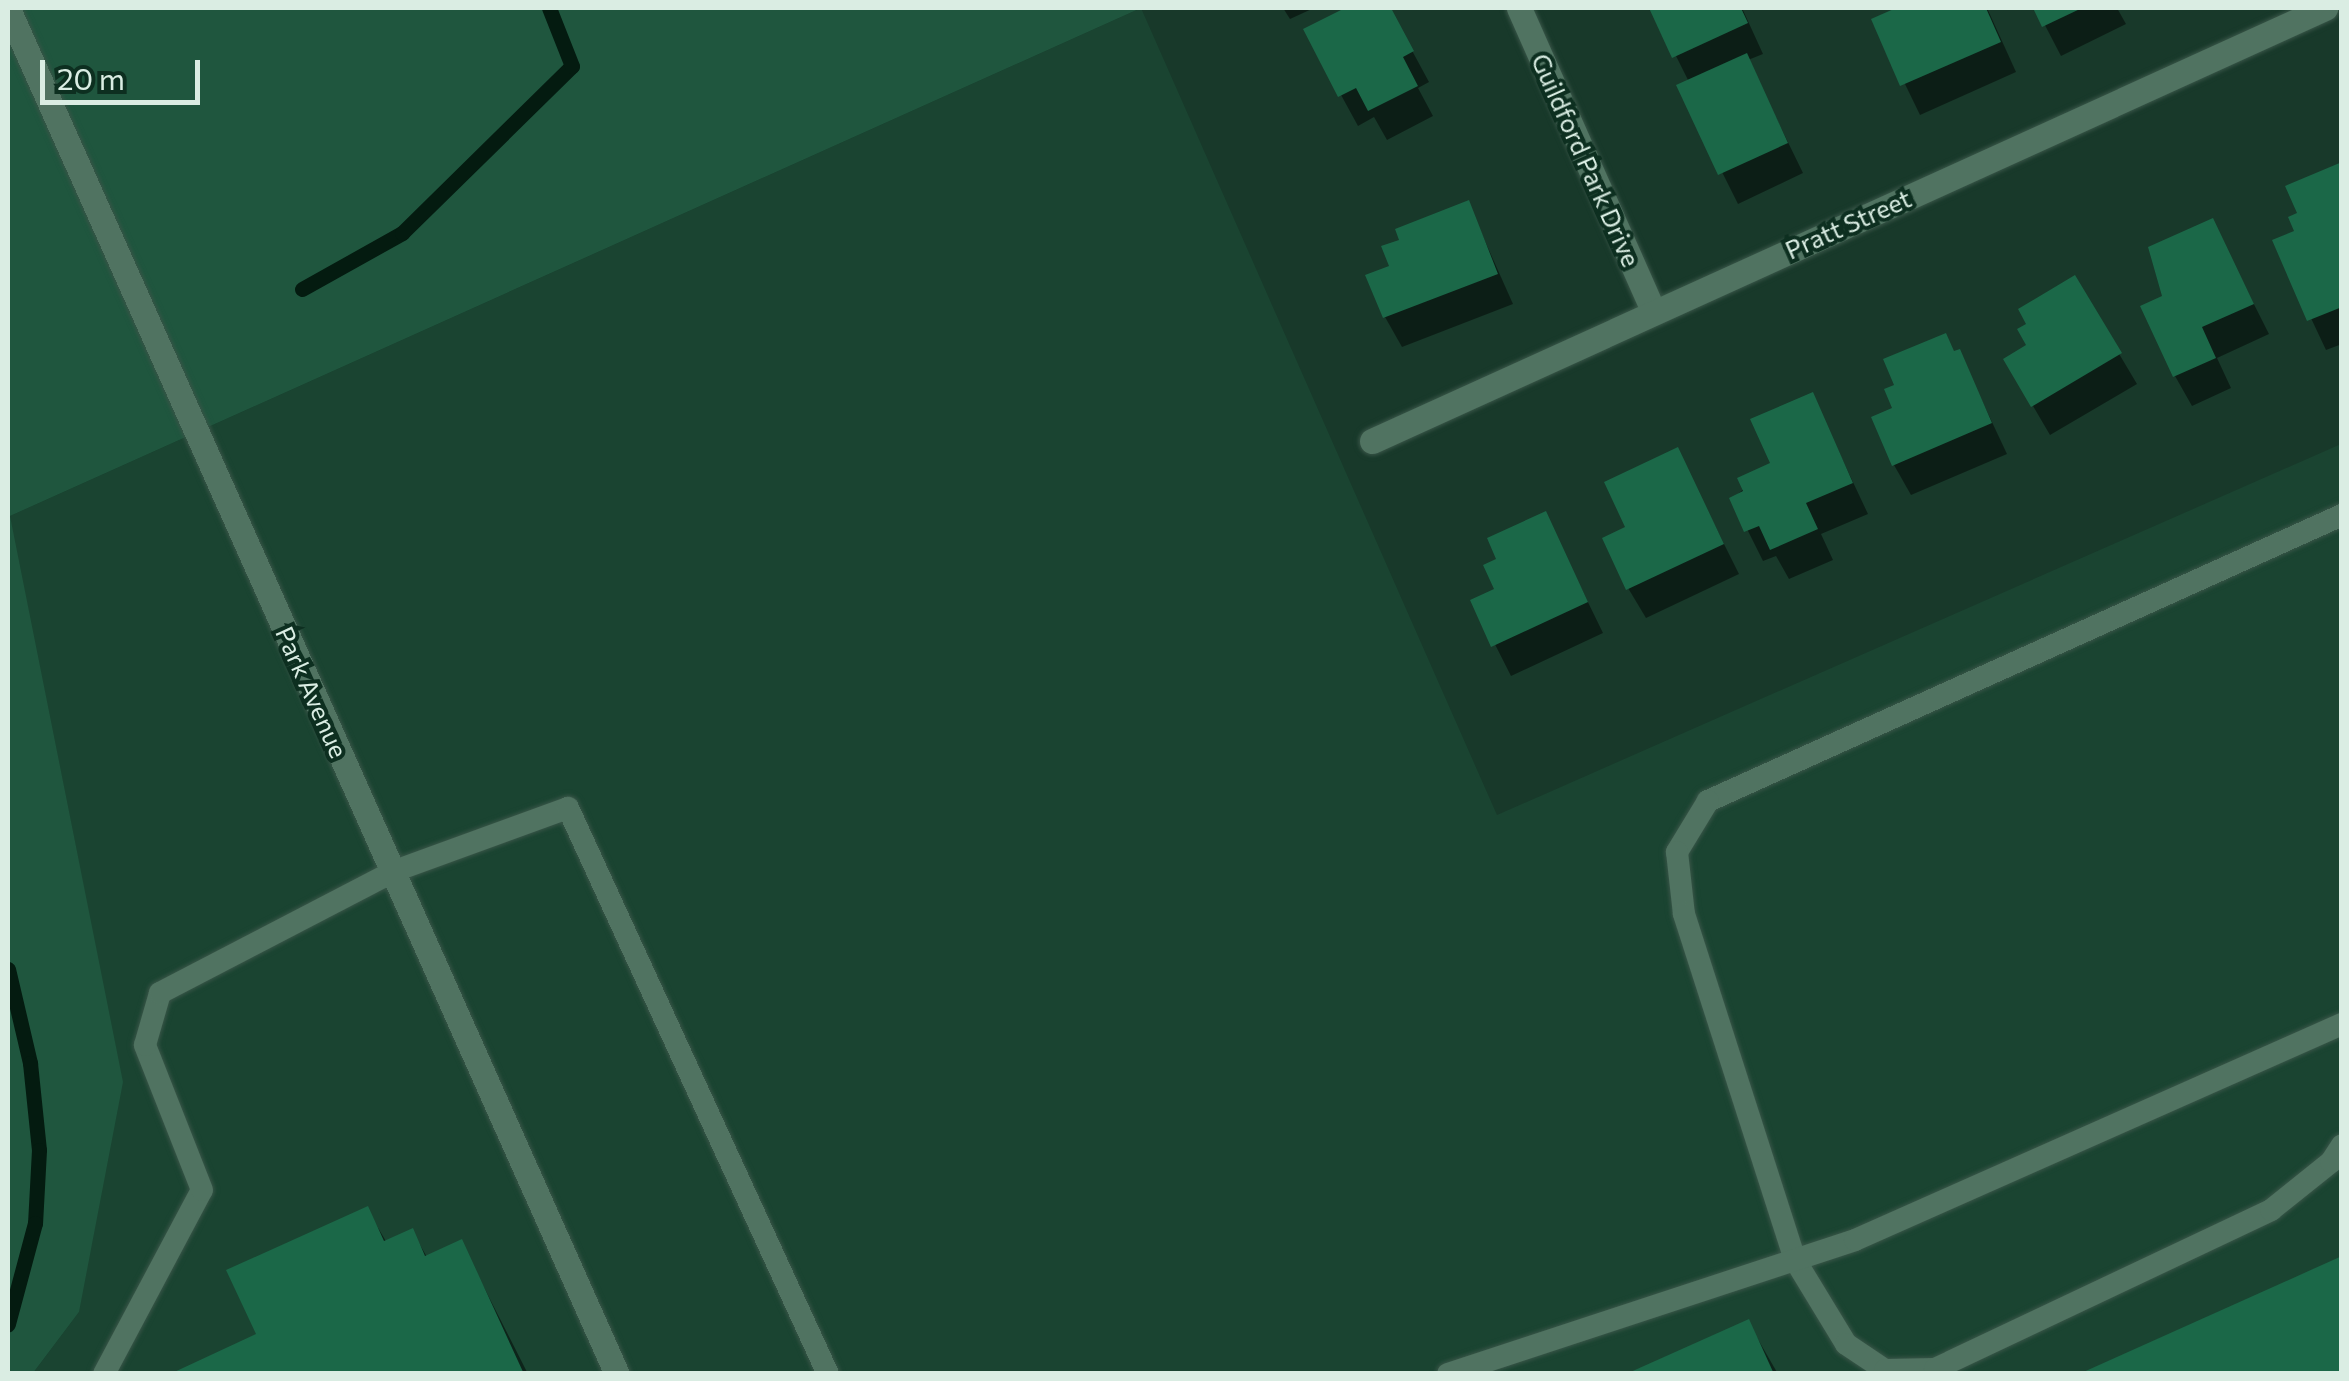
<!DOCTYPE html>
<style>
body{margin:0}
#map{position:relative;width:2349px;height:1381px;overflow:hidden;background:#18392a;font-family:Commissioner,sans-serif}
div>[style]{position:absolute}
.built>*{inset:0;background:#1a4431}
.green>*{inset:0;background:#1f563e}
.shadow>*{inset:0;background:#0007}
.stream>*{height:15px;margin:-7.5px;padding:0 7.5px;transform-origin:7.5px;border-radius:7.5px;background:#041b10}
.building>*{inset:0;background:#1b6848}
.roads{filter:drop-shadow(0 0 2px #395548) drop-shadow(0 0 2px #395548)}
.service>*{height:22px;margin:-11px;padding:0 11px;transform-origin:11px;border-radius:11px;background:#507361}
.minor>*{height:25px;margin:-12.5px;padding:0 12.5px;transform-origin:12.5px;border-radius:12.5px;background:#507361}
.tertiary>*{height:25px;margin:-12.5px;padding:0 12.5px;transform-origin:12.5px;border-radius:12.5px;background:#507361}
span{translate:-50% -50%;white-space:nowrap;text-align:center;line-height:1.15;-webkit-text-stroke:8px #0d2f20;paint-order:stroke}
.street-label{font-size:25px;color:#daede3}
.frame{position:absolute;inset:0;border:10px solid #daede3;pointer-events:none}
.scale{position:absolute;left:40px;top:60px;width:160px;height:45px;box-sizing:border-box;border:5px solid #daede3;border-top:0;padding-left:12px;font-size:30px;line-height:35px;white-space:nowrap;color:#daede3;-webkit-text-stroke:8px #0d2f20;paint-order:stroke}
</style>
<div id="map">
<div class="built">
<i style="clip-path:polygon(1141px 8px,1497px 815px,2341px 444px,2341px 1373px,33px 1373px,79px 1312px,10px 516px)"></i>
</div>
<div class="green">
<i style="clip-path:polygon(8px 8px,1141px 8px,10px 516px,123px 1082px,79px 1312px,33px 1373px,8px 1374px)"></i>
</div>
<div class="shadow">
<i style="clip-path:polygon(1283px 8px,1314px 8px,1290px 19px)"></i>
<i style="clip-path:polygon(1351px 8px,1389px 8px,1429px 82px,1418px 88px,1433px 116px,1387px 140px,1374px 117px,1358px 126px,1306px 31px)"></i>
<i style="clip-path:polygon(1652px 8px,1742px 8px,1763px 54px,1748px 60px,1803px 173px,1738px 204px,1679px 86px,1689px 82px)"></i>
<i style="clip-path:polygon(1902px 8px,1987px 8px,2016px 72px,1920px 115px,1874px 20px)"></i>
<i style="clip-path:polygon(2036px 8px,2117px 8px,2126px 24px,2061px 56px)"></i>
<i style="clip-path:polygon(2342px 165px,2342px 344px,2326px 350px,2275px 242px,2297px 233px,2300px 214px)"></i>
<i style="clip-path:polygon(1468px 203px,1513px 304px,1402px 347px,1385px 317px,1402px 241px)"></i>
<i style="clip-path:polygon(2212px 221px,2269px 334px,2217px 358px,2231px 388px,2192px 406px,2175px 376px,2165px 298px)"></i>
<i style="clip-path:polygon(2074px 278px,2137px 384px,2050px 435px,2006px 360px,2029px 346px)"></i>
<i style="clip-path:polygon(1959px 352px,2007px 454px,1911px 495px,1894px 465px,1895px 409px)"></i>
<i style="clip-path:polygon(1812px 395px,1868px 514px,1821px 534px,1833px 560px,1789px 579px,1776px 556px,1763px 561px,1732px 499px,1773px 464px)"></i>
<i style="clip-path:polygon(1677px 450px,1739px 574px,1646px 618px,1628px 588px)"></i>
<i style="clip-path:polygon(1545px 514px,1603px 633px,1511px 676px,1473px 601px,1497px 590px,1500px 560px)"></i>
<i style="clip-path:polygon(367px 1209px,387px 1243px,412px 1231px,427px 1257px,461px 1242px,528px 1374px,176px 1374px,259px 1336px)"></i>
<i style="clip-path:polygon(1748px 1322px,1778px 1374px,1632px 1374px)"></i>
</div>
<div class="stream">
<i style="left:302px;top:289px;width:115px;rotate:-29.2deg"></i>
<i style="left:402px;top:233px;width:238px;rotate:-44.5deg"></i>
<i style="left:572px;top:66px;width:62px;rotate:-111.6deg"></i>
<i style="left:8px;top:969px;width:97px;rotate:76.8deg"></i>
<i style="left:30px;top:1063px;width:87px;rotate:84.1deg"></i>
<i style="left:39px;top:1150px;width:73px;rotate:93.1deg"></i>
<i style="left:35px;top:1223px;width:105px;rotate:105deg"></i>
</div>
<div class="building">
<i style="clip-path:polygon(1345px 8px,1391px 8px,1414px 51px,1403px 57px,1418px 86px,1368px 111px,1356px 88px,1338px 97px,1303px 29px)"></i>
<i style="clip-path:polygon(1649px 8px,1741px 8px,1748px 23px,1672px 58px)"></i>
<i style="clip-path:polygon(1896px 8px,1986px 8px,2001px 42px,1900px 86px,1871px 19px)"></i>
<i style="clip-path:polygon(2033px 8px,2082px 8px,2042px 27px)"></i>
<i style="clip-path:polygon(1747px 53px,1788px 143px,1718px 175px,1676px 85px)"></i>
<i style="clip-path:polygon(2342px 162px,2342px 307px,2307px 321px,2272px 240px,2294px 231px,2288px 217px,2297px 213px,2285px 186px)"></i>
<i style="clip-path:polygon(1469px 200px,1498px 274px,1383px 318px,1365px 275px,1389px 266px,1381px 246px,1399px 240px,1395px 229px)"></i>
<i style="clip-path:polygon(2213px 218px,2254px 304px,2202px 327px,2216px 358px,2173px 377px,2140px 306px,2162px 296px,2148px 247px)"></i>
<i style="clip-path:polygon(2075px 275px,2122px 353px,2031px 407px,2003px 359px,2026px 345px,2017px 329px,2026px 324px,2018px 309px)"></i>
<i style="clip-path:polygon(1946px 333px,1954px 351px,1960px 349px,1992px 423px,1892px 466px,1871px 417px,1892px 408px,1884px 389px,1894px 385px,1883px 359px)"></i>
<i style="clip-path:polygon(1813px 392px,1853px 483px,1806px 503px,1818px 529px,1770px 550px,1759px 526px,1744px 532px,1729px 498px,1743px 491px,1737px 478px,1770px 463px,1750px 419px)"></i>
<i style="clip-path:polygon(1678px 447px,1724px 544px,1626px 590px,1602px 538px,1625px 527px,1604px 482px)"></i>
<i style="clip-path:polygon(1546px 511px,1588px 602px,1491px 647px,1470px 600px,1494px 589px,1483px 565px,1496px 559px,1487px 538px)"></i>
<i style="clip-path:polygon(368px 1206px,384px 1241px,413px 1228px,425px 1256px,462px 1239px,524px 1374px,170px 1374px,256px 1334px,226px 1270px)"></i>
<i style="clip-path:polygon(2342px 1256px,2342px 1374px,2079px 1374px)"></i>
<i style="clip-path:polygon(1749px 1319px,1774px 1374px,1626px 1374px)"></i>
</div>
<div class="roads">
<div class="service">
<i style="left:2342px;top:515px;width:696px;rotate:155.72deg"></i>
<i style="left:1708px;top:801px;width:60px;rotate:121.3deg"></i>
<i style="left:1677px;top:852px;width:62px;rotate:83.6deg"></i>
<i style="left:1684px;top:914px;width:363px;rotate:72.2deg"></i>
<i style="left:1795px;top:1260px;width:98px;rotate:58.7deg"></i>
<i style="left:1846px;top:1344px;width:47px;rotate:33.7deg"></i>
<i style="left:1885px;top:1370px;width:50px;rotate:-1.1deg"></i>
<i style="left:1935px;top:1369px;width:372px;rotate:-25.3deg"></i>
<i style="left:2271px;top:1210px;width:77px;rotate:-38.7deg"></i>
<i style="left:2331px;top:1162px;width:20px;rotate:-57deg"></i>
<i style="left:104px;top:1374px;width:208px;rotate:-62deg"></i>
<i style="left:202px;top:1190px;width:156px;rotate:-111.5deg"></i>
<i style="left:145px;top:1045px;width:54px;rotate:-73.9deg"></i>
<i style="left:160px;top:993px;width:262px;rotate:-27.5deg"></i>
<i style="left:392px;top:872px;width:187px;rotate:-20deg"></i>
<i style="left:568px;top:808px;width:623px;rotate:65.33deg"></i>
<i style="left:1448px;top:1374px;width:428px;rotate:-18.2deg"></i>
<i style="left:1855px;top:1240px;width:533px;rotate:-23.92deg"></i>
</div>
<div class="minor">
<i style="left:1519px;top:8px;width:333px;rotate:66.1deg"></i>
<i style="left:1372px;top:441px;width:1047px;rotate:-24.43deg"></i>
</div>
<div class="tertiary">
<i style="left:8px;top:9px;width:1495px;rotate:65.96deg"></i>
</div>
</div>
<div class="street-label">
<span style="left:1586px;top:160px;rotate:66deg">Guildford Park Drive</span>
<span style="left:1848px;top:224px;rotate:-24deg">Pratt Street</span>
<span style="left:312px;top:692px;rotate:66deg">Park Avenue</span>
</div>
<div class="frame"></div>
<div class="scale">20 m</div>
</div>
